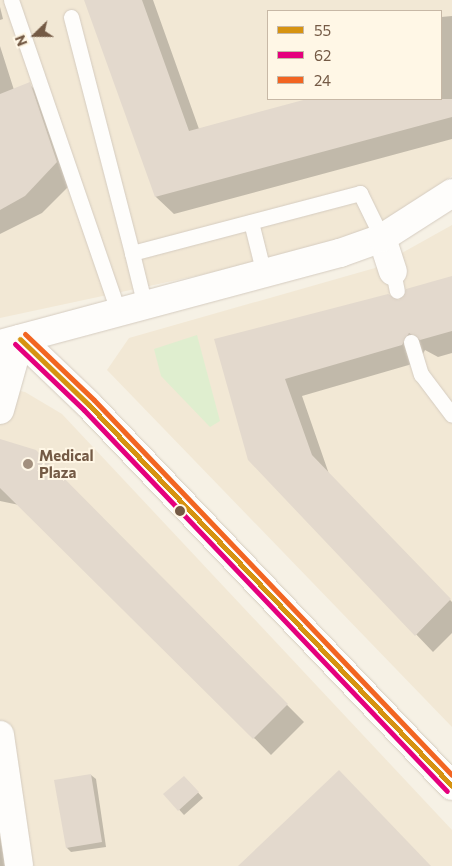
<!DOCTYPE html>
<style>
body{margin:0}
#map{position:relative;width:452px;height:866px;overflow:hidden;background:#f6f1e5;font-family:Commissioner,sans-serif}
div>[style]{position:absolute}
.residential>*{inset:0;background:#f2e8d5}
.green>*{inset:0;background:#dfeecf}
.shadow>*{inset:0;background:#0003}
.building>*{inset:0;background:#e3d9cd}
.roads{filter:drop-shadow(0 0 1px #d5ccc0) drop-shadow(0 0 1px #d5ccc0)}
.lane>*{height:15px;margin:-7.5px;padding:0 7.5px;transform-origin:7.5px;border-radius:7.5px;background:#fefdfb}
.street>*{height:28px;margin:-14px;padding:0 14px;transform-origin:14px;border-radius:14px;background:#fefdfb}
.secondary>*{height:28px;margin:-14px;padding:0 14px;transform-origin:14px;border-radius:14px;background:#fefdfb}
.bus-1>*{height:5px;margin:-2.5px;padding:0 2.5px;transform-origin:2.5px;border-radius:2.5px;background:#d69311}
.bus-2>*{height:5px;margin:-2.5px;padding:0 2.5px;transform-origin:2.5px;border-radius:2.5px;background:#e5007d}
.bus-3>*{height:5px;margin:-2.5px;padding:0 2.5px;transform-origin:2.5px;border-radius:2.5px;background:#f26522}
.dots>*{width:14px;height:14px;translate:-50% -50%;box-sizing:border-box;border:2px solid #fff7e6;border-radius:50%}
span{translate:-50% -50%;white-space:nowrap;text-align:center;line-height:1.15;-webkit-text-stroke:4px #fff7e6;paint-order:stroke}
.poi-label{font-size:15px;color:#745a45;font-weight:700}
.left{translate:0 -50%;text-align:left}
.legend{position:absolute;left:267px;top:10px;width:175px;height:90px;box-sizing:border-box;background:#fff7e6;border:1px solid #c7b8a6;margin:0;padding:6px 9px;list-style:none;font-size:15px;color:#745a45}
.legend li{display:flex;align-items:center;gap:10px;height:25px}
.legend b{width:25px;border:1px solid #c7b8a6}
.north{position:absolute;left:10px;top:10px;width:50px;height:50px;-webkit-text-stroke:4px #fff7e6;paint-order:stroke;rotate:248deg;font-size:14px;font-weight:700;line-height:20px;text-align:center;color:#745a45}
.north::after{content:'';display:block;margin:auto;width:18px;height:22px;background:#745a45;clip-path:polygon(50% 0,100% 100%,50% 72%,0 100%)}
</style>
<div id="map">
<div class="residential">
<i style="clip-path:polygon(evenodd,0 0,452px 0,452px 176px,369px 230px,247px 265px,0 318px,0 0,268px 11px,441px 11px,441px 99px,268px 99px,268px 11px)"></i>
<i style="clip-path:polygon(452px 225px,452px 727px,107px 370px,129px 338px,375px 268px)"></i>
<i style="clip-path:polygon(0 387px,25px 392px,62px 414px,452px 830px,452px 866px,0 866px)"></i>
</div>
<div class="green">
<i style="clip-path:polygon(197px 335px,220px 421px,210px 427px,161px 376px,154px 349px)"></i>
</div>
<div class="shadow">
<i style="clip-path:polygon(86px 0,153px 0,199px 129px,311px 99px,441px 99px,441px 17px,452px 16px,452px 139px,174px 214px,156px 197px)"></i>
<i style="clip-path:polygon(0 7px,3px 19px,0 20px)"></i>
<i style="clip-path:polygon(0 46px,14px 90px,29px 84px,47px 102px,74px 181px,42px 213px,0 234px)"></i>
<i style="clip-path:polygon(452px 277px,452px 353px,438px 357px,425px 350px,419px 362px,302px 396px,329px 474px,452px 602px,452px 633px,433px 652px,249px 459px,216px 340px,400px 302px)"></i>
<i style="clip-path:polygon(0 440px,35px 451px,304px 722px,271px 755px,24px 506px,0 501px)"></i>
<i style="clip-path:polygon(91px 775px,96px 779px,106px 847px,71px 852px,67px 848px)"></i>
<i style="clip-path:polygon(184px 777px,203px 798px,184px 815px,165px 794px)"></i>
<i style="clip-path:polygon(0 835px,5px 866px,0 866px)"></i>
</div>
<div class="building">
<i style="clip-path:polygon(84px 0,142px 0,189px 131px,307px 99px,452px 99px,452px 117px,155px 197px)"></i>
<i style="clip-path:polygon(30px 82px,57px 162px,25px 196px,0 210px,0 94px)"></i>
<i style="clip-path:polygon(452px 276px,452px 331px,420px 340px,409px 333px,402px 345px,285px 379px,312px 455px,451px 599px,415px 636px,248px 460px,214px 339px,388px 294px,399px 300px,406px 289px)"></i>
<i style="clip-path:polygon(0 439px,36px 450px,288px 704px,253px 739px,0 488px)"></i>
<i style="clip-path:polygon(339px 770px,431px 866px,238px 866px)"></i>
<i style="clip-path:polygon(91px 774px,102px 842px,66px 848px,54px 780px)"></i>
<i style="clip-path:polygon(184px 776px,199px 792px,178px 811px,163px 794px)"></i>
</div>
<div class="roads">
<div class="lane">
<i style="left:11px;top:0;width:331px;rotate:71deg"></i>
<i style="left:71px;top:17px;width:244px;rotate:75.5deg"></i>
<i style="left:251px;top:222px;width:54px;rotate:76deg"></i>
<i style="left:393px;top:271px;width:20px;rotate:79deg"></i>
<i style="left:145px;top:306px;width:55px;rotate:-103.8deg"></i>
<i style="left:132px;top:253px;width:236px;rotate:-14.7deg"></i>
<i style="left:360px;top:193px;width:50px;rotate:63.9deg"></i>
<i style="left:411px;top:342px;width:34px;rotate:73deg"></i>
<i style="left:421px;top:374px;width:51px;rotate:52.9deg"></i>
</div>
<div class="street">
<i style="left:382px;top:238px;width:35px;rotate:72deg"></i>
<i style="left:0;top:410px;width:74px;rotate:-74.3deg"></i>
<i style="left:0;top:735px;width:132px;rotate:81.7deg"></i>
</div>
<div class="secondary">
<i style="left:20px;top:339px;width:95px;rotate:43.7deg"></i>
<i style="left:89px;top:405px;width:526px;rotate:46.39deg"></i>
<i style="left:0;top:344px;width:352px;rotate:-15deg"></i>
<i style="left:340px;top:253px;width:45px;rotate:-19.7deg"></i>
<i style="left:382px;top:238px;width:83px;rotate:-32.7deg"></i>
</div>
</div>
<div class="bus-1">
<i style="left:20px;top:339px;width:95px;rotate:43.7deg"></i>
<i style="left:89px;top:405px;width:526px;rotate:46.39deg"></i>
</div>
<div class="bus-2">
<i style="left:15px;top:344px;width:95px;rotate:43.7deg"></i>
<i style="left:84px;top:410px;width:526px;rotate:46.39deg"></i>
</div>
<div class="bus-3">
<i style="left:25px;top:334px;width:95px;rotate:43.7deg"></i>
<i style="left:94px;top:400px;width:518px;rotate:46.33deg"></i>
</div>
<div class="dots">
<i style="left:28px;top:464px;background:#a28f7d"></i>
<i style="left:180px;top:511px;background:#745a45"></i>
</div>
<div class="poi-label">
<span class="left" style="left:39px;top:464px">Medical<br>Plaza</span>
</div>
<ul class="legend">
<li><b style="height:6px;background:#d69311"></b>55</li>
<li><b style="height:6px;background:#e5007d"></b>62</li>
<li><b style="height:6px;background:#f26522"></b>24</li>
</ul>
<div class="north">N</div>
</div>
